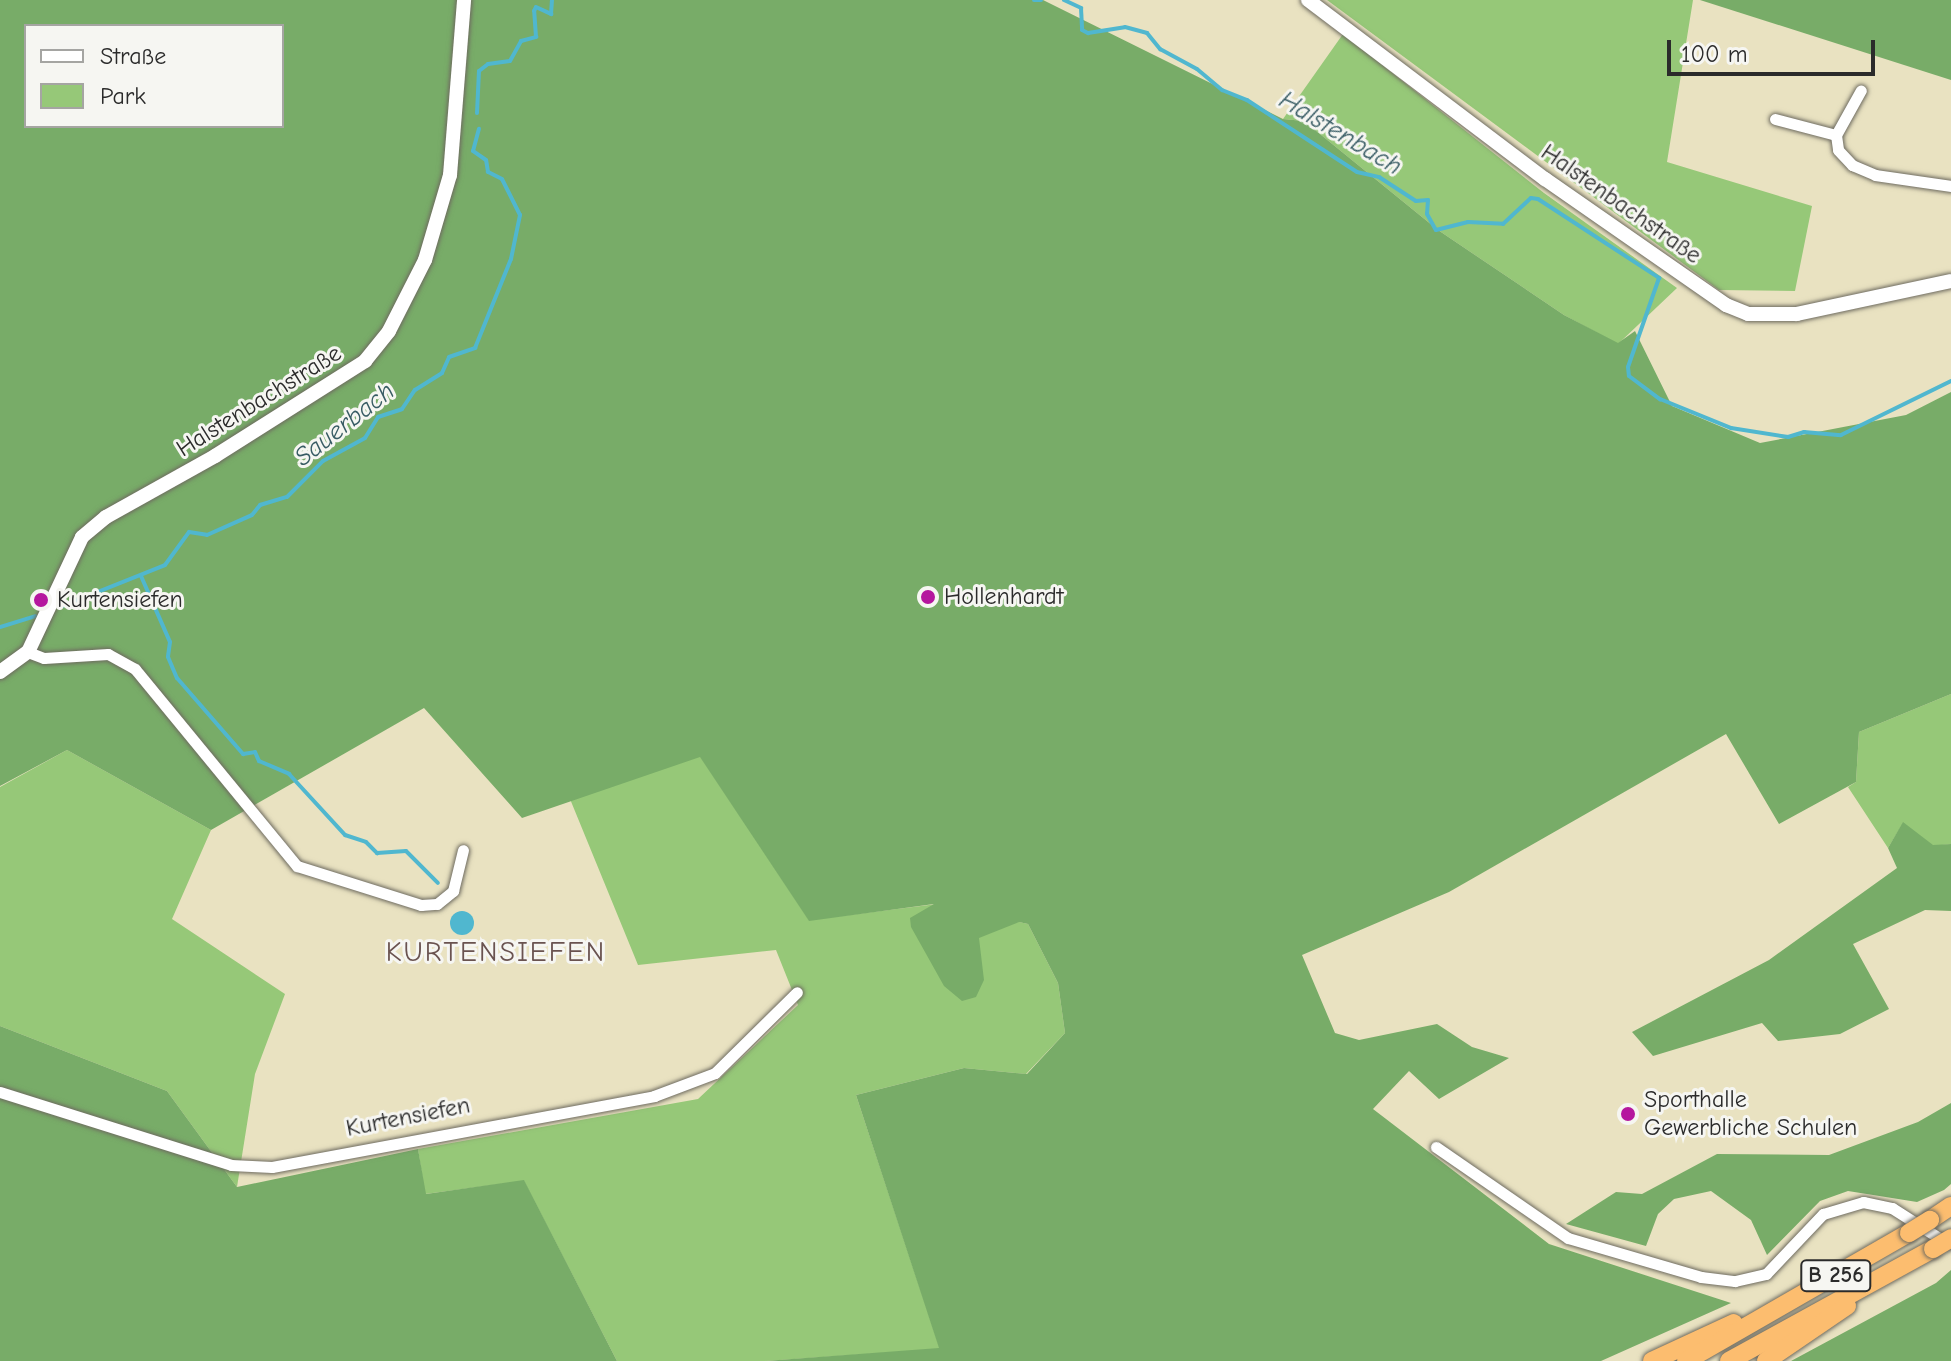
<!DOCTYPE html>
<meta charset="utf-8">
<style>
body{margin:0}
#map{position:relative;width:1951px;height:1361px;overflow:hidden;background:#e9e2c1;font-family:"Comic Neue",sans-serif}
div>[style]{position:absolute}
.green>*{inset:0;background:#96c878}
.forest>*{inset:0;background:#78ac68}
.water>*{inset:0;background:#50b7cf}
.round{border-radius:50%}
.stream>*{height:4px;margin:-2px;padding:0 2px;transform-origin:2px;border-radius:2px;background:#50b7cf}
.roads{filter:drop-shadow(0 0 2px #6e6b60) drop-shadow(0 0 2px #6e6b60)}
.minor>*{height:11px;margin:-5.5px;padding:0 5.5px;transform-origin:5.5px;border-radius:5.5px;background:#fff}
.tertiary>*{height:14px;margin:-7px;padding:0 7px;transform-origin:7px;border-radius:7px;background:#fff}
.trunk>*{height:18px;margin:-9px;padding:0 9px;transform-origin:9px;border-radius:9px;background:#fcbd6f}
.bridges{filter:drop-shadow(0 0 2px #6e6b60) drop-shadow(0 0 2px #6e6b60)}
.trunk-bridge>*{height:18px;margin:-9px;padding:0 9px;transform-origin:9px;border-radius:9px;background:#fcbd6f}
.dots>*{width:22px;height:22px;translate:-50% -50%;box-sizing:border-box;border:4px solid #f6f6f2;border-radius:50%}
span{translate:-50% -50%;white-space:nowrap;text-align:center;line-height:1.15;-webkit-text-stroke:6px #f6f6f2;paint-order:stroke}
.shield-label span{padding:2px 6px;background:#f6f6f2;border:2px solid;border-radius:6px;-webkit-text-stroke-width:0}
.shield-label{font-size:22px;color:#2b2b2b;font-weight:700}
.street-label{font-size:24px;color:#2b2b2b}
.poi-label{font-size:24px;color:#2b2b2b}
.left{translate:0 -50%;text-align:left}
.water-label{font-size:26px;color:#385c64;font-style:italic}
.quarter-label{font-size:28px;color:#6a5350;letter-spacing:2px}
.legend{position:absolute;left:24px;top:24px;width:260px;height:104px;box-sizing:border-box;background:#f6f6f2;border:2px solid #a5a5a2;margin:0;padding:10px 14px;list-style:none;font-size:24px;color:#2b2b2b}
.legend li{display:flex;align-items:center;gap:16px;height:40px}
.legend b{width:40px;border:2px solid #a5a5a2}
.scale{position:absolute;left:1667px;top:40px;width:208px;height:36px;box-sizing:border-box;border:4px solid #2b2b2b;border-top:0;padding-left:10px;font-size:24px;line-height:28px;white-space:nowrap;color:#2b2b2b;-webkit-text-stroke:6px #f6f6f2;paint-order:stroke}
</style>
<div id="map">
<div class="green">
<i style="clip-path:polygon(1327px 0,1693px 0,1667px 162px,1812px 206px,1795px 291px,1719px 290px)"></i>
<i style="clip-path:polygon(1343px 34px,1544px 193px,1677px 288px,1618px 344px,1564px 315px,1438px 230px,1304px 121px,1283px 119px)"></i>
<i style="clip-path:polygon(1951px 694px,1951px 844px,1933px 846px,1903px 823px,1888px 848px,1848px 787px,1856px 782px,1859px 732px)"></i>
<i style="clip-path:polygon(67px 750px,211px 830px,172px 919px,285px 994px,255px 1074px,237px 1187px,167px 1091px,0 1026px,0 787px)"></i>
<i style="clip-path:polygon(700px 756px,809px 920px,937px 904px,1028px 924px,1058px 983px,1065px 1033px,1026px 1074px,964px 1068px,856px 1095px,940px 1349px,765px 1361px,617px 1361px,524px 1181px,425px 1194px,418px 1149px,698px 1099px,798px 1005px,776px 950px,638px 965px,570px 799px)"></i>
</div>
<div class="forest">
<i style="clip-path:polygon(evenodd,0 0,1043px 0,1283px 119px,1304px 121px,1438px 230px,1564px 315px,1618px 343px,1635px 331px,1672px 406px,1760px 443px,1906px 415px,1951px 392px,1951px 694px,1859px 732px,1856px 782px,1779px 824px,1726px 734px,1449px 892px,1302px 955px,1335px 1033px,1359px 1040px,1437px 1024px,1472px 1047px,1509px 1058px,1439px 1099px,1409px 1071px,1373px 1109px,1549px 1244px,1731px 1303px,1601px 1361px,765px 1361px,939px 1348px,856px 1095px,964px 1068px,1027px 1074px,1065px 1033px,1058px 983px,1028px 924px,1019px 922px,979px 938px,984px 980px,976px 997px,962px 1001px,944px 986px,911px 927px,910px 918px,934px 904px,809px 921px,700px 757px,522px 818px,424px 708px,211px 830px,67px 750px,0 786px,0 0,26px 26px,282px 26px,282px 126px,26px 126px,26px 26px)"></i>
<i style="clip-path:polygon(1700px 0,1951px 0,1951px 80px)"></i>
<i style="clip-path:polygon(1903px 822px,1933px 845px,1951px 844px,1951px 911px,1925px 910px,1853px 944px,1889px 1009px,1840px 1034px,1778px 1041px,1762px 1023px,1653px 1056px,1632px 1032px,1769px 960px,1897px 868px,1888px 848px)"></i>
<i style="clip-path:polygon(0 1026px,167px 1091px,237px 1187px,418px 1149px,426px 1194px,524px 1180px,617px 1361px,0 1361px)"></i>
<i style="clip-path:polygon(1951px 1103px,1951px 1184px,1944px 1190px,1917px 1202px,1848px 1191px,1820px 1201px,1767px 1255px,1751px 1220px,1711px 1191px,1674px 1199px,1658px 1214px,1646px 1246px,1566px 1224px,1616px 1192px,1642px 1194px,1717px 1154px,1829px 1155px,1918px 1122px)"></i>
<i style="clip-path:polygon(1951px 1270px,1951px 1361px,1791px 1361px,1936px 1283px)"></i>
</div>
<div class="water">
<i class="round" style="left:450px;top:911px;width:24px;height:24px"></i>
</div>
<div class="stream">
<i style="left:1034px;top:0;width:7px"></i>
<i style="left:1064px;top:0;width:19px;rotate:25deg"></i>
<i style="left:1081px;top:8px;width:22px;rotate:87deg"></i>
<i style="left:1082px;top:30px;width:7px;rotate:27deg"></i>
<i style="left:1088px;top:33px;width:37px;rotate:-9deg"></i>
<i style="left:1125px;top:27px;width:23px;rotate:15deg"></i>
<i style="left:1147px;top:33px;width:21px;rotate:51deg"></i>
<i style="left:1160px;top:49px;width:42px;rotate:28.4deg"></i>
<i style="left:1197px;top:69px;width:33px;rotate:40deg"></i>
<i style="left:1222px;top:90px;width:27px;rotate:22deg"></i>
<i style="left:1247px;top:100px;width:131px;rotate:33.2deg"></i>
<i style="left:1357px;top:172px;width:23px;rotate:13deg"></i>
<i style="left:1379px;top:177px;width:44px;rotate:33deg"></i>
<i style="left:1416px;top:201px;width:12px;rotate:-5deg"></i>
<i style="left:1428px;top:200px;width:14px;rotate:94deg"></i>
<i style="left:1427px;top:214px;width:18px;rotate:61deg"></i>
<i style="left:1436px;top:230px;width:33px;rotate:-14deg"></i>
<i style="left:1468px;top:222px;width:35px;rotate:3deg"></i>
<i style="left:1503px;top:224px;width:38px;rotate:-43deg"></i>
<i style="left:1531px;top:198px;width:7px;rotate:8deg"></i>
<i style="left:1538px;top:199px;width:145px;rotate:33.1deg"></i>
<i style="left:1659px;top:278px;width:94px;rotate:109.2deg"></i>
<i style="left:1628px;top:367px;width:9px;rotate:84deg"></i>
<i style="left:1629px;top:376px;width:39px;rotate:37deg"></i>
<i style="left:1660px;top:399px;width:77px;rotate:22.2deg"></i>
<i style="left:1731px;top:428px;width:58px;rotate:9deg"></i>
<i style="left:1788px;top:437px;width:17px;rotate:-17deg"></i>
<i style="left:1804px;top:432px;width:37px;rotate:5deg"></i>
<i style="left:1841px;top:435px;width:123px;rotate:-26.1deg"></i>
<i style="left:477px;top:113px;width:42px;rotate:-87.3deg"></i>
<i style="left:479px;top:71px;width:11px;rotate:-38deg"></i>
<i style="left:488px;top:64px;width:22px;rotate:-8deg"></i>
<i style="left:510px;top:61px;width:23px;rotate:-61deg"></i>
<i style="left:521px;top:41px;width:16px;rotate:-15deg"></i>
<i style="left:536px;top:37px;width:26px;rotate:-94deg"></i>
<i style="left:534px;top:11px;width:4px;rotate:-63deg"></i>
<i style="left:536px;top:7px;width:17px;rotate:25deg"></i>
<i style="left:551px;top:14px;width:14px;rotate:-86deg"></i>
<i style="left:141px;top:576px;width:72px;rotate:66.3deg"></i>
<i style="left:170px;top:642px;width:15px;rotate:98deg"></i>
<i style="left:168px;top:657px;width:23px;rotate:67deg"></i>
<i style="left:177px;top:678px;width:101px;rotate:49deg"></i>
<i style="left:243px;top:754px;width:12px;rotate:-9deg"></i>
<i style="left:255px;top:752px;width:10px;rotate:66deg"></i>
<i style="left:259px;top:761px;width:33px;rotate:23deg"></i>
<i style="left:289px;top:774px;width:83px;rotate:47.4deg"></i>
<i style="left:345px;top:835px;width:22px;rotate:18deg"></i>
<i style="left:366px;top:842px;width:16px;rotate:45deg"></i>
<i style="left:377px;top:853px;width:29px;rotate:-4deg"></i>
<i style="left:406px;top:851px;width:45px;rotate:45deg"></i>
<i style="left:60px;top:607px;width:113px;rotate:-21.8deg"></i>
<i style="left:165px;top:565px;width:41px;rotate:-54deg"></i>
<i style="left:189px;top:532px;width:18px;rotate:9deg"></i>
<i style="left:207px;top:535px;width:49px;rotate:-24deg"></i>
<i style="left:252px;top:515px;width:13px;rotate:-51deg"></i>
<i style="left:260px;top:505px;width:28px;rotate:-17deg"></i>
<i style="left:287px;top:497px;width:51px;rotate:-45deg"></i>
<i style="left:323px;top:461px;width:48px;rotate:-28.7deg"></i>
<i style="left:365px;top:438px;width:25px;rotate:-58deg"></i>
<i style="left:378px;top:417px;width:25px;rotate:-18deg"></i>
<i style="left:402px;top:409px;width:23px;rotate:-56deg"></i>
<i style="left:415px;top:390px;width:32px;rotate:-32deg"></i>
<i style="left:442px;top:373px;width:17px;rotate:-66deg"></i>
<i style="left:449px;top:357px;width:28px;rotate:-19deg"></i>
<i style="left:475px;top:348px;width:96px;rotate:-68deg"></i>
<i style="left:511px;top:259px;width:45px;rotate:-78.4deg"></i>
<i style="left:520px;top:215px;width:40px;rotate:-116.6deg"></i>
<i style="left:502px;top:179px;width:16px;rotate:-153deg"></i>
<i style="left:488px;top:172px;width:12px;rotate:-99deg"></i>
<i style="left:486px;top:160px;width:16px;rotate:-145deg"></i>
<i style="left:473px;top:151px;width:23px;rotate:-75deg"></i>
<i style="left:0;top:627px;width:37px;rotate:-17deg"></i>
</div>
<div class="roads">
<div class="minor">
<i style="left:1775px;top:119px;width:63px;rotate:14.7deg"></i>
<i style="left:1836px;top:135px;width:15px;rotate:82deg"></i>
<i style="left:1838px;top:150px;width:21px;rotate:47deg"></i>
<i style="left:1852px;top:165px;width:25px;rotate:23deg"></i>
<i style="left:1875px;top:175px;width:77px;rotate:8.2deg"></i>
<i style="left:1836px;top:135px;width:51px;rotate:-60.9deg"></i>
<i style="left:28px;top:652px;width:17px;rotate:21deg"></i>
<i style="left:44px;top:658px;width:64px;rotate:-3.6deg"></i>
<i style="left:108px;top:654px;width:31px;rotate:29deg"></i>
<i style="left:135px;top:669px;width:255px;rotate:50.6deg"></i>
<i style="left:297px;top:866px;width:130px;rotate:17.5deg"></i>
<i style="left:421px;top:905px;width:16px;rotate:-4deg"></i>
<i style="left:437px;top:904px;width:21px;rotate:-39deg"></i>
<i style="left:453px;top:891px;width:42px;rotate:-76.3deg"></i>
<i style="left:0;top:1092px;width:242px;rotate:17.5deg"></i>
<i style="left:231px;top:1165px;width:41px;rotate:2.8deg"></i>
<i style="left:272px;top:1167px;width:389px;rotate:-10.5deg"></i>
<i style="left:654px;top:1096px;width:65px;rotate:-20.7deg"></i>
<i style="left:715px;top:1073px;width:115px;rotate:-44.6deg"></i>
<i style="left:1436px;top:1147px;width:160px;rotate:34.6deg"></i>
<i style="left:1568px;top:1238px;width:139px;rotate:16.3deg"></i>
<i style="left:1701px;top:1277px;width:34px;rotate:7deg"></i>
<i style="left:1735px;top:1281px;width:32px;rotate:-13deg"></i>
<i style="left:1766px;top:1274px;width:83px;rotate:-46.5deg"></i>
<i style="left:1823px;top:1214px;width:42px;rotate:-16.7deg"></i>
<i style="left:1863px;top:1202px;width:30px;rotate:12deg"></i>
<i style="left:1892px;top:1208px;width:65px;rotate:32.5deg"></i>
</div>
<div class="tertiary">
<i style="left:1308px;top:0;width:297px;rotate:37.1deg"></i>
<i style="left:1545px;top:179px;width:221px;rotate:34.8deg"></i>
<i style="left:1726px;top:305px;width:24px;rotate:22deg"></i>
<i style="left:1748px;top:314px;width:49px"></i>
<i style="left:1797px;top:314px;width:157px;rotate:-12.1deg"></i>
<i style="left:0;top:672px;width:34px;rotate:-36deg"></i>
<i style="left:28px;top:652px;width:127px;rotate:-64.8deg"></i>
<i style="left:82px;top:537px;width:31px;rotate:-40deg"></i>
<i style="left:106px;top:517px;width:125px;rotate:-29.2deg"></i>
<i style="left:215px;top:456px;width:178px;rotate:-32.3deg"></i>
<i style="left:365px;top:361px;width:38px;rotate:-51deg"></i>
<i style="left:389px;top:331px;width:80px;rotate:-63.1deg"></i>
<i style="left:425px;top:260px;width:89px;rotate:-73.6deg"></i>
<i style="left:450px;top:175px;width:176px;rotate:-85.4deg"></i>
</div>
<div class="trunk">
<i style="left:1930px;top:1220px;width:25px;rotate:-34deg"></i>
<i style="left:1652px;top:1361px;width:90px;rotate:-24.9deg"></i>
<i style="left:1686px;top:1361px;width:257px;rotate:-29.9deg"></i>
<i style="left:1729px;top:1361px;width:233px;rotate:-28.8deg"></i>
<i style="left:1766px;top:1361px;width:98px;rotate:-34.2deg"></i>
</div>
</div>
<div class="bridges">
<div class="trunk-bridge">
<i style="left:1909px;top:1233px;width:25px;rotate:-32deg"></i>
<i style="left:1933px;top:1249px;width:21px;rotate:-31deg"></i>
</div>
</div>
<div class="dots">
<i style="left:928px;top:597px;background:#b5179e"></i>
<i style="left:41px;top:600px;background:#b5179e"></i>
<i style="left:1628px;top:1114px;background:#b5179e"></i>
</div>
<div class="shield-label">
<span style="left:1836px;top:1276px">B 256</span>
</div>
<div class="street-label">
<span style="left:1621px;top:204px;rotate:35deg">Halstenbachstraße</span>
<span style="left:259px;top:401px;rotate:-32deg">Halstenbachstraße</span>
<span style="left:408px;top:1117px;rotate:-11deg">Kurtensiefen</span>
</div>
<div class="poi-label">
<span class="left" style="left:944px;top:597px">Hollenhardt</span>
<span class="left" style="left:57px;top:600px">Kurtensiefen</span>
<span class="left" style="left:1644px;top:1114px">Sporthalle<br>Gewerbliche Schulen</span>
</div>
<div class="water-label">
<span style="left:1340px;top:134px;rotate:31deg">Halstenbach</span>
<span style="left:345px;top:425px;rotate:-38deg">Sauerbach</span>
</div>
<div class="quarter-label">
<span style="left:496px;top:952px">KURTENSIEFEN</span>
</div>
<ul class="legend">
<li><b style="height:10px;background:#fff"></b>Straße</li>
<li><b style="height:22px;background:#96c878"></b>Park</li>
</ul>
<div class="scale">100 m</div>
</div>
